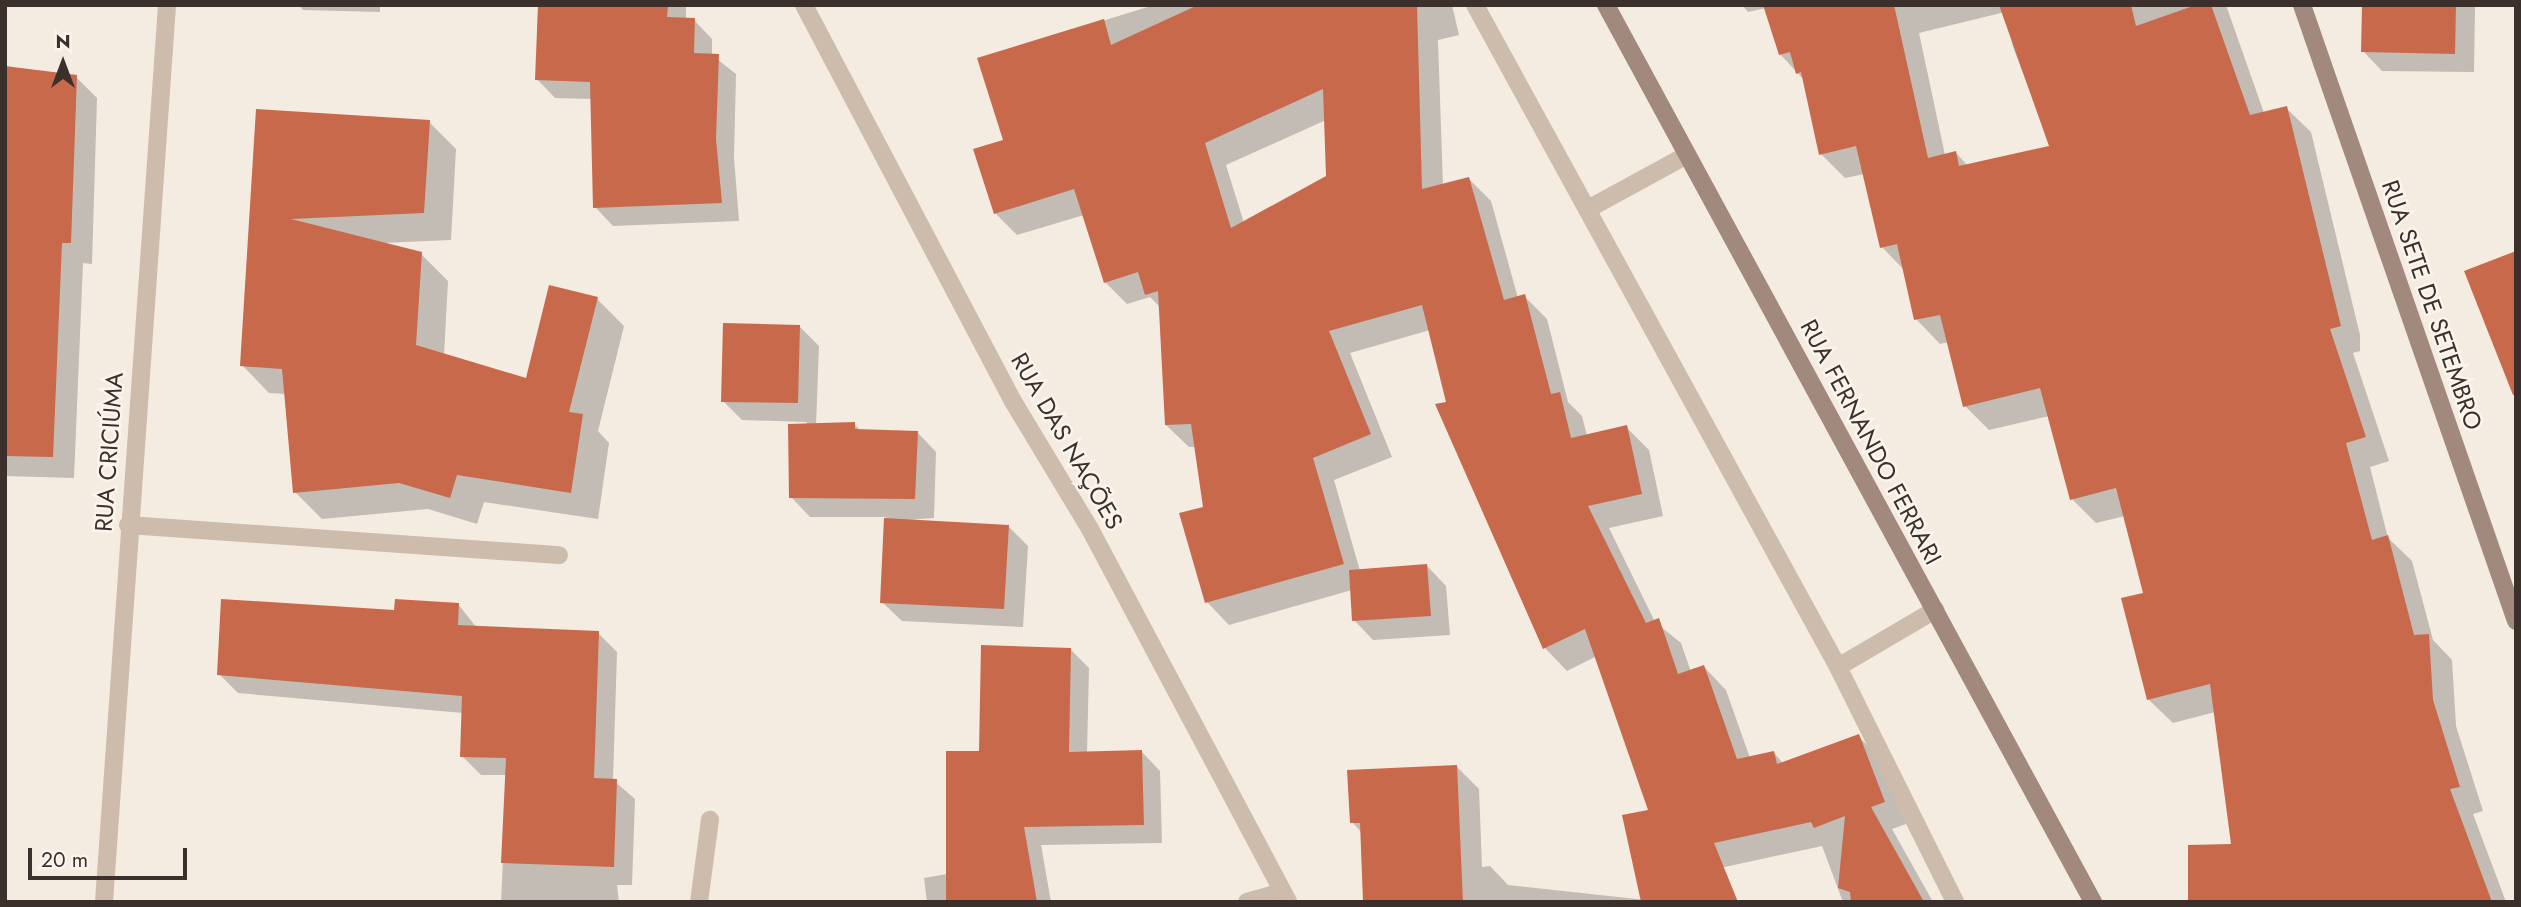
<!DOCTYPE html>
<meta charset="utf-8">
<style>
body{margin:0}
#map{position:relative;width:2521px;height:907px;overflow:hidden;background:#f4ebe1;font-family:Jost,sans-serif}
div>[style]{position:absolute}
.shadow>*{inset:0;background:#0003}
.building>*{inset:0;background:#c8694b}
.service>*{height:18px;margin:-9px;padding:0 9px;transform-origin:9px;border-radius:9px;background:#cdbbac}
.minor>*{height:18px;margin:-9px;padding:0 9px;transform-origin:9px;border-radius:9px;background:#cdbbac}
.secondary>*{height:18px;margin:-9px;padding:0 9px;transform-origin:9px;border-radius:9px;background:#a18a7d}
span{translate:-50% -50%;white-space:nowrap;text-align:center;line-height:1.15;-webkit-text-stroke:5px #fbf5ee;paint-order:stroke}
.street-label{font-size:24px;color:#3b302b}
.frame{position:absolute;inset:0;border:7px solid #3b302b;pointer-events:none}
.north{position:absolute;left:28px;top:28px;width:70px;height:70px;-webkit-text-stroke:5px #fbf5ee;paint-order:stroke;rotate:0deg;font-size:19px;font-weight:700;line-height:28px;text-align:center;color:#3b302b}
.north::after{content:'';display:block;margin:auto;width:24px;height:32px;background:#3b302b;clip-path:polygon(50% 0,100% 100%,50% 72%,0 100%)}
.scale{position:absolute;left:28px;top:848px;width:159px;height:32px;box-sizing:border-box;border:4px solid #3b302b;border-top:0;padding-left:9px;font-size:21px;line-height:24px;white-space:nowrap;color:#3b302b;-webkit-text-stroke:5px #fbf5ee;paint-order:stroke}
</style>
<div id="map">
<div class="shadow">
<i style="clip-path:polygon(299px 5px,380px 5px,380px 12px,303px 10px)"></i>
<i style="clip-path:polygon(538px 5px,686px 5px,686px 19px,694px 20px,712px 39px,712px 55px,736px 74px,734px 158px,739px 221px,613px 226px,595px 207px,592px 99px,555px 98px,537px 79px)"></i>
<i style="clip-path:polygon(evenodd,1154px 5px,1452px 5px,1459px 35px,1438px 40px,1443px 186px,1469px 179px,1491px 201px,1518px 298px,1524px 296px,1547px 319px,1568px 402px,1582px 416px,1587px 436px,1626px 427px,1649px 450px,1663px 516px,1609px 528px,1655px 622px,1681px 643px,1691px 672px,1704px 667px,1726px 690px,1750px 758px,1774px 753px,1784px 764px,1858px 736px,1880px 758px,1906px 824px,1892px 829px,1933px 902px,1843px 902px,1822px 846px,1656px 882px,1650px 811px,1597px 656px,1567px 671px,1545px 648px,1437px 406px,1448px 403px,1430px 330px,1350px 353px,1392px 457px,1334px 480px,1360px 571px,1427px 566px,1446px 586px,1450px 635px,1373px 640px,1354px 620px,1352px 590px,1229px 625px,1207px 602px,1205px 508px,1196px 447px,1189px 447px,1166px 425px,1161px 308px,1150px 297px,1127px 304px,1105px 282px,1084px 215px,1017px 235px,995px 213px,1005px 142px,1083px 27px,1154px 5px,1326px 120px,1328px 177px,1244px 223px,1226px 165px,1326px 120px)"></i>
<i style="clip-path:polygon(evenodd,1742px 5px,2226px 5px,2264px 113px,2286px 108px,2311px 132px,2360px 335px,2360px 351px,2353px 353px,2389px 461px,2370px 467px,2388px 538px,2412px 561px,2433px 640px,2452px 660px,2456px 726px,2483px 811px,2473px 814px,2506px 902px,2190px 902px,2233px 846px,2215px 712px,2173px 723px,2148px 699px,2145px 594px,2125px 516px,2096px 523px,2072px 499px,2049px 416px,1989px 430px,1965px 406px,1949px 342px,1940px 344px,1916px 319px,1905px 271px,1882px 247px,1864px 174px,1845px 178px,1821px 154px,1804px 80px,1780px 54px,1766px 8px,1748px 12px,1742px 5px,2005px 12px,2013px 47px,2051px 147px,1968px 166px,1956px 153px,1945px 155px,1919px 33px,2005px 12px)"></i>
<i style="clip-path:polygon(2364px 5px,2475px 5px,2474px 72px,2382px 71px,2363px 51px)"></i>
<i style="clip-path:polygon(5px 69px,76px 77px,97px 98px,92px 264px,83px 263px,74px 478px,5px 476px)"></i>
<i style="clip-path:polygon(257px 111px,429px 122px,456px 149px,451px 240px,382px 243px,421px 254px,448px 281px,444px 355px,527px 380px,597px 299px,624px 326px,598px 431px,609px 443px,598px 519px,484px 502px,477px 524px,428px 509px,322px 519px,295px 492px,286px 394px,269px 393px,242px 365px)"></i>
<i style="clip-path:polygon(799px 326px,819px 346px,816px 425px,854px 424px,861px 431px,917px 432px,936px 452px,934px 518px,892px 521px,1008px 526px,1028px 546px,1023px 627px,902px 621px,882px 602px,886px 517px,810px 517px,791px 497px,807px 422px,742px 420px,723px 401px)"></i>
<i style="clip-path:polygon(458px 604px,477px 628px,598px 633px,617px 652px,613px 780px,635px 799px,632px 885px,617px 885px,619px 902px,501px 902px,507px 775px,481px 775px,462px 756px,463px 713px,238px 693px,219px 674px,396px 612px)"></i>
<i style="clip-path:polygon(1070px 649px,1089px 668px,1087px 753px,1142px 752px,1160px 771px,1162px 843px,1041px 845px,1051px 902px,927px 902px,924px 878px,947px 874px,981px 752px)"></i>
<i style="clip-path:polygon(1457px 767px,1479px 789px,1482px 867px,1490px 866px,1508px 885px,1664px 902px,1365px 902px,1362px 833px,1352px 822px)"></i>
</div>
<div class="building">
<i style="clip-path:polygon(538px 5px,668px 5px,667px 17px,695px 18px,694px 53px,719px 54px,716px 139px,722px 203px,593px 208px,590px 82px,535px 80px)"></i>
<i style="clip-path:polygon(evenodd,1198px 5px,1417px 5px,1422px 189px,1469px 177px,1504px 300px,1525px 294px,1551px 394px,1560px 392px,1571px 438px,1627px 425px,1642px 494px,1588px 506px,1646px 623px,1659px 618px,1678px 674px,1704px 665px,1737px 759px,1774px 751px,1777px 764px,1859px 734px,1885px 802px,1871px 807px,1924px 902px,1851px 902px,1850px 892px,1838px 888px,1845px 816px,1814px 828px,1811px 822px,1714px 843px,1738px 902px,1641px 902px,1622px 815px,1648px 810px,1585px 629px,1543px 649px,1435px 404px,1446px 402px,1422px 305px,1329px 331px,1371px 434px,1313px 458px,1344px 564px,1205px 603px,1179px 513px,1203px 507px,1191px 424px,1165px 425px,1158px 291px,1145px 295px,1138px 272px,1104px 283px,1074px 189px,994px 214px,973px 149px,1003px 140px,977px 58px,1104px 19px,1111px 45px,1198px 5px,1323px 89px,1326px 176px,1231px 228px,1205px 143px,1323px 89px)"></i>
<i style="clip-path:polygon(1763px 5px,1894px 5px,1928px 158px,1956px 151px,1959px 166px,2049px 146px,1999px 5px,2131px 5px,2136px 26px,2196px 5px,2211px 5px,2250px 115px,2287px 106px,2341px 326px,2330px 329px,2366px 437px,2346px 443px,2372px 540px,2388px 535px,2414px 635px,2429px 634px,2433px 700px,2460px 787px,2450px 789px,2492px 902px,2188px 902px,2188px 845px,2231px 844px,2210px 684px,2147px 700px,2121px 598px,2143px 593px,2116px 488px,2070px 500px,2040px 388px,1963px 407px,1940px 315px,1914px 320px,1897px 244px,1880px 248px,1856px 146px,1819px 155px,1801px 72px,1796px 74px,1790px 52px,1779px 55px)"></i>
<i style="clip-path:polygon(2362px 5px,2456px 5px,2455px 54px,2361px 52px)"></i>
<i style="clip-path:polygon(5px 66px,77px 75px,71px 243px,62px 243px,53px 457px,5px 456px)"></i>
<i style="clip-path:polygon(256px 109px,430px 120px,424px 213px,291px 219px,422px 252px,416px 345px,526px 378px,549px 285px,598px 297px,569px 412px,583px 414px,571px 493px,457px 475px,450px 498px,399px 483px,293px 493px,282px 369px,240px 366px)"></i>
<i style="clip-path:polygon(2516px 251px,2516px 395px,2513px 395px,2464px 271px)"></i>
<i style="clip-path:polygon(723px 323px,800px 325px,798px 403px,721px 402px)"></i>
<i style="clip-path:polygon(855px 422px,855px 429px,918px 431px,915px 499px,789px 498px,788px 424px)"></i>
<i style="clip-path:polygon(884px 518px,1009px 525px,1004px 609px,880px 603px)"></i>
<i style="clip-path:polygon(1427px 564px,1431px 616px,1352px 621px,1349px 570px)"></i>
<i style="clip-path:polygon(221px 599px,394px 610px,395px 599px,459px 603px,458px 625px,599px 631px,594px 778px,617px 779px,614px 867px,501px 863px,506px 758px,460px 757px,462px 696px,217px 675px)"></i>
<i style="clip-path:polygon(981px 645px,1071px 648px,1069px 752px,1142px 750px,1144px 825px,1024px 827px,1037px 902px,946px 902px,946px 751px,979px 751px)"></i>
<i style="clip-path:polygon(1457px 765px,1463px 902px,1363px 902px,1360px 823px,1350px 823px,1347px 770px)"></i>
</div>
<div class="service">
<i style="left:1475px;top:5px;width:755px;rotate:61.26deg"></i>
<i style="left:1838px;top:667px;width:263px;rotate:63.5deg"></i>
<i style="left:1588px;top:209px;width:113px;rotate:-28.6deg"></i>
<i style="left:1838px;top:667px;width:113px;rotate:-30.4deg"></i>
<i style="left:1247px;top:902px;width:36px;rotate:-16deg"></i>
</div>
<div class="minor">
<i style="left:804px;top:5px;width:450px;rotate:62.2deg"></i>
<i style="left:1014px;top:403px;width:147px;rotate:58.9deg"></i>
<i style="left:1090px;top:529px;width:422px;rotate:62deg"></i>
<i style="left:128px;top:525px;width:432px;rotate:4deg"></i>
<i style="left:104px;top:902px;width:899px;rotate:-85.98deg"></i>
<i style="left:699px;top:902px;width:83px;rotate:-82.4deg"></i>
</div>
<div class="secondary">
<i style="left:1606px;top:5px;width:1021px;rotate:61.5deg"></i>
<i style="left:2302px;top:5px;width:652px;rotate:70.84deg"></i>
</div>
<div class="street-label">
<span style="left:2432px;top:305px;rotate:71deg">RUA SETE DE SETEMBRO</span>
<span style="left:1067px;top:441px;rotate:60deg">RUA DAS NAÇÕES</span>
<span style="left:1871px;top:442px;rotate:62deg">RUA FERNANDO FERRARI</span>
<span style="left:109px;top:452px;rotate:-86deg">RUA CRICIÚMA</span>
</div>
<div class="frame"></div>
<div class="north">N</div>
<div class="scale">20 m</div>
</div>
